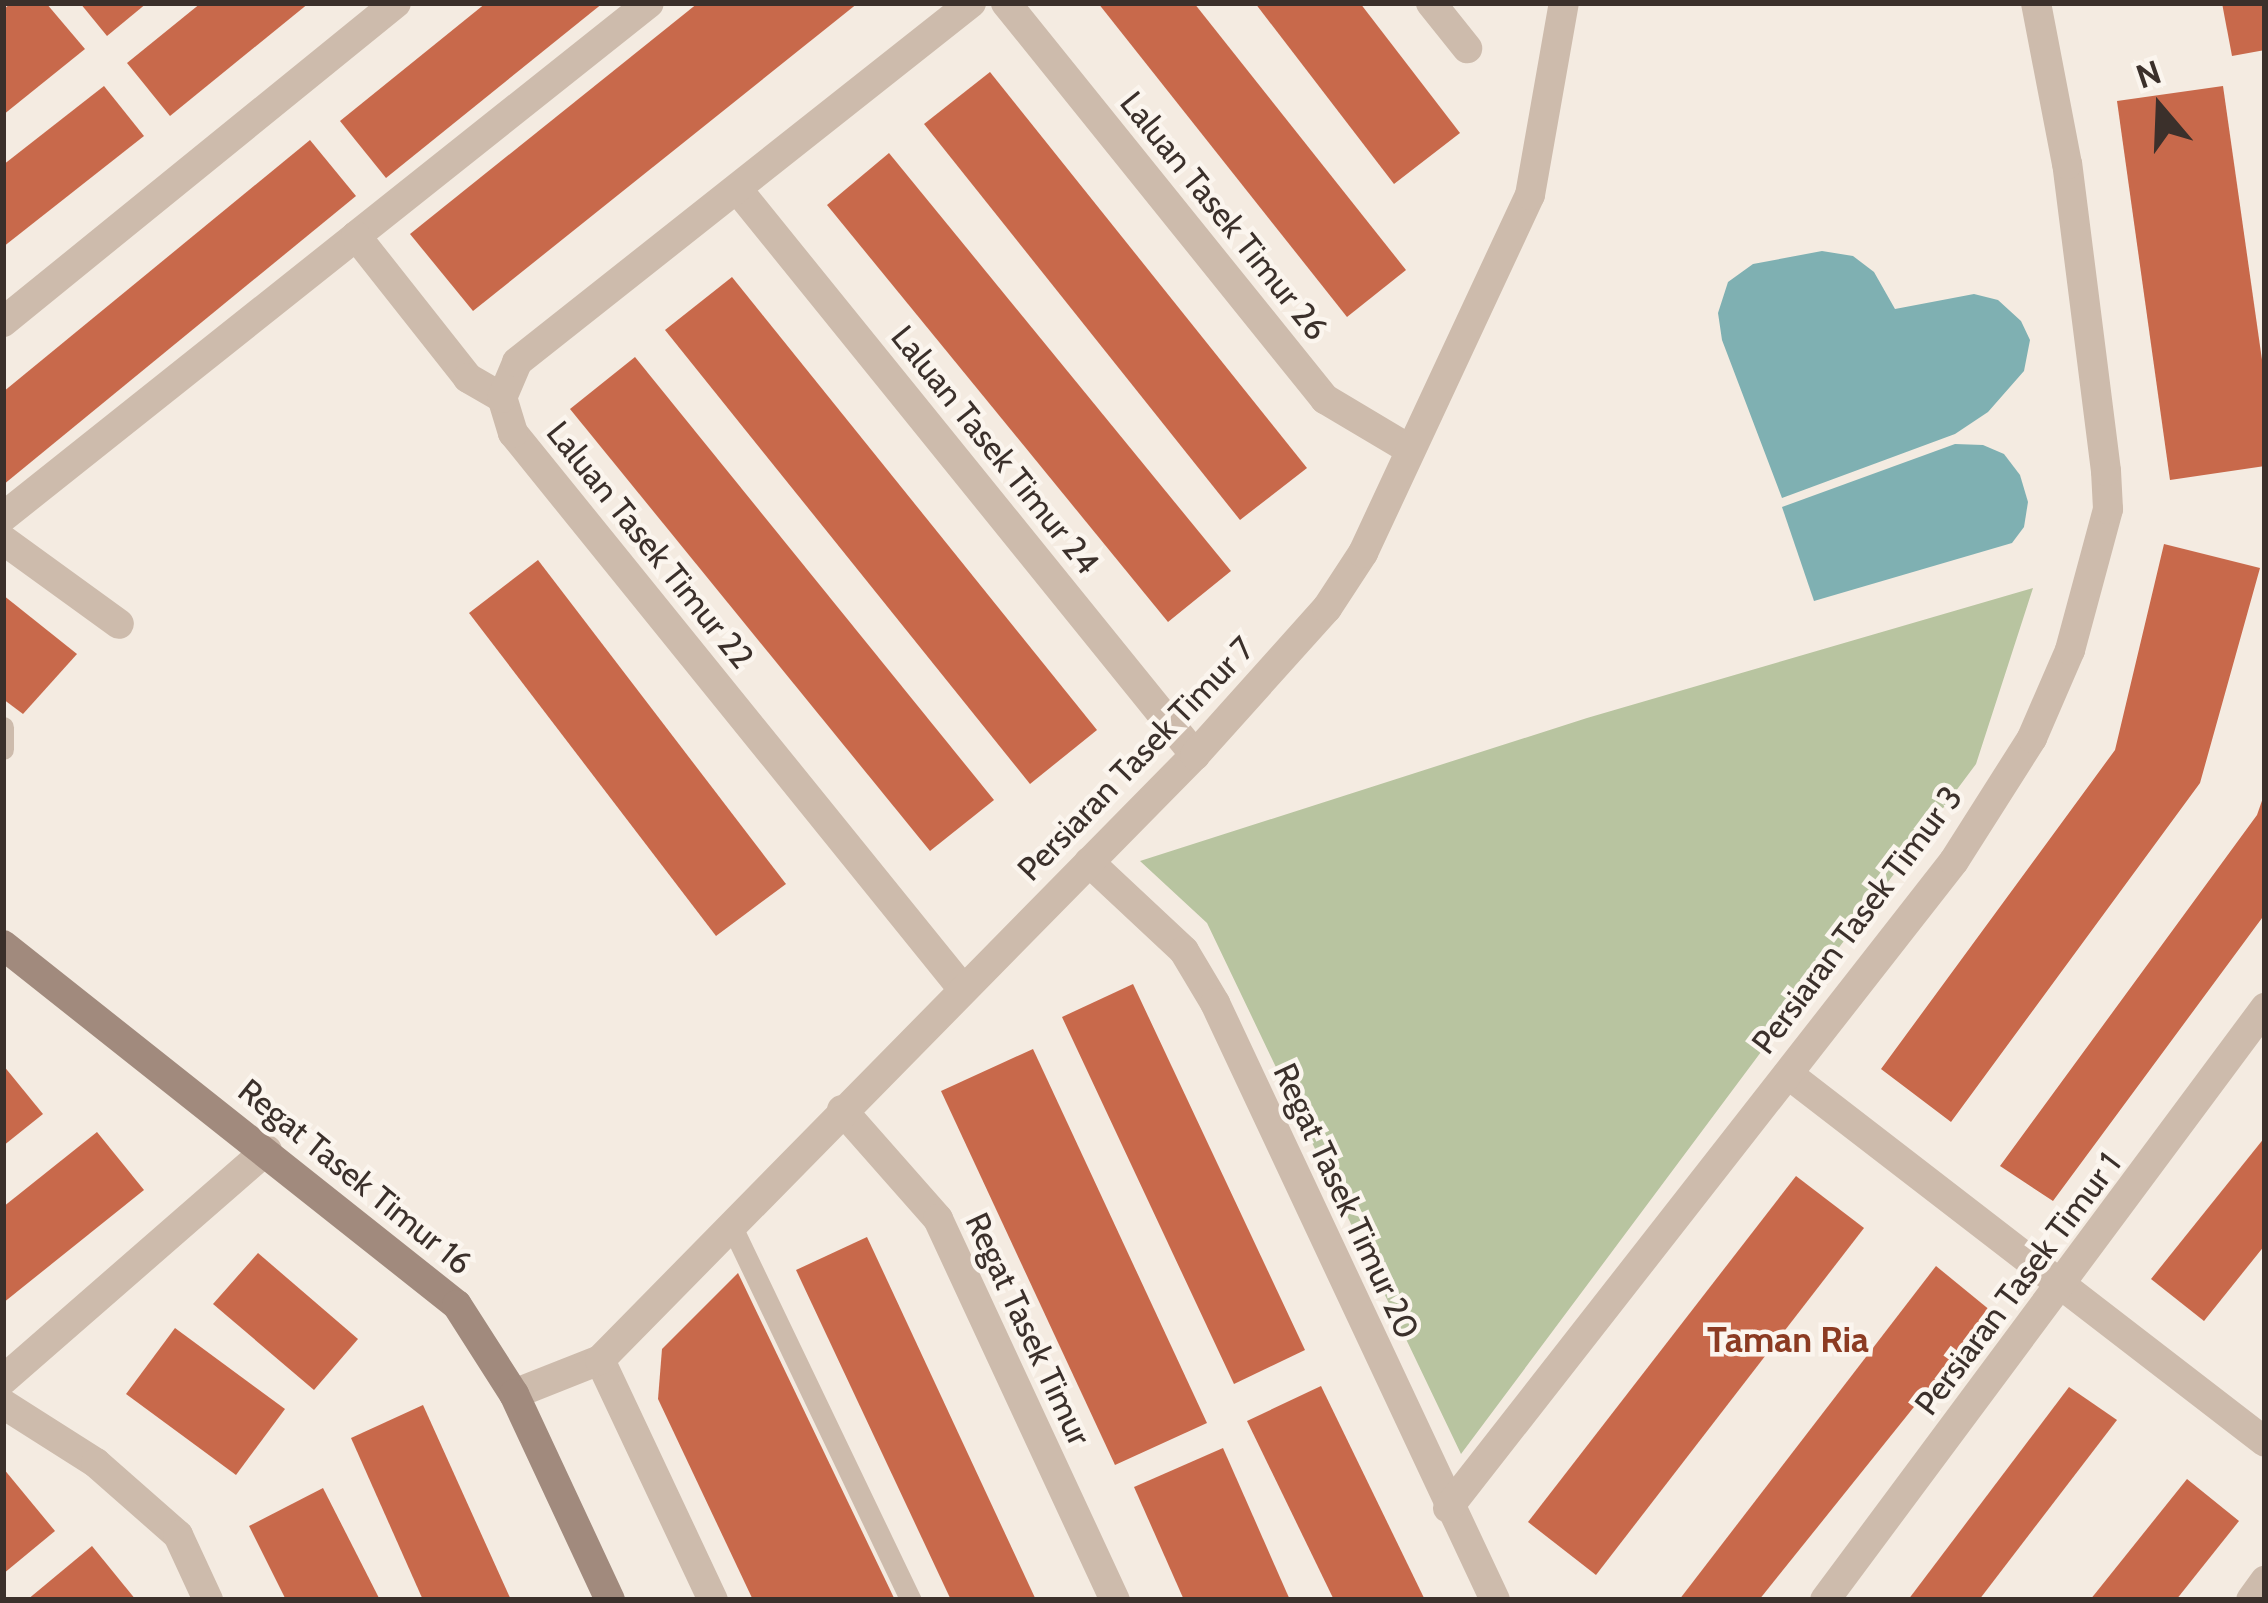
<!DOCTYPE html>
<style>
body{margin:0}
#map{position:relative;width:2268px;height:1603px;overflow:hidden;background:#f4ebe1;font-family:Cabin,sans-serif}
div>[style]{position:absolute}
.green>*{inset:0;background:#b8c4a0}
.water>*{inset:0;background:#7fb0b2}
.building>*{inset:0;background:#c8694b}
.lane>*{height:21px;margin:-10.5px;padding:0 10.5px;transform-origin:10.5px;border-radius:10.5px;background:#cdbbac}
.street>*{height:30px;margin:-15px;padding:0 15px;transform-origin:15px;border-radius:15px;background:#cdbbac}
.secondary>*{height:30px;margin:-15px;padding:0 15px;transform-origin:15px;border-radius:15px;background:#a18a7d}
span{translate:-50% -50%;white-space:nowrap;text-align:center;line-height:1.15;-webkit-text-stroke:9px #fbf5ee;paint-order:stroke}
.street-label{font-size:33px;color:#3b302b}
.neighbourhood-label{font-size:36px;color:#8c3b22;font-weight:700}
.frame{position:absolute;inset:0;border:6px solid #3b302b;pointer-events:none}
.north{position:absolute;left:2100px;top:48px;width:120px;height:120px;-webkit-text-stroke:9px #fbf5ee;paint-order:stroke;rotate:341deg;font-size:33px;font-weight:700;line-height:48px;text-align:center;color:#3b302b}
.north::after{content:'';display:block;margin:auto;width:42px;height:54px;background:#3b302b;clip-path:polygon(50% 0,100% 100%,50% 72%,0 100%)}
</style>
<div id="map">
<div class="green">
<i style="clip-path:polygon(2033px 588px,1976px 764px,1461px 1454px,1207px 923px,1140px 861px,1587px 718px)"></i>
</div>
<div class="water">
<i style="clip-path:polygon(1822px 251px,1853px 256px,1874px 272px,1895px 309px,1974px 294px,1998px 300px,2021px 321px,2030px 340px,2024px 371px,1988px 412px,1955px 434px,1782px 498px,1722px 340px,1718px 313px,1728px 282px,1753px 264px)"></i>
<i style="clip-path:polygon(1955px 444px,1983px 445px,2004px 454px,2020px 475px,2028px 502px,2024px 527px,2012px 543px,1814px 601px,1782px 507px)"></i>
</div>
<div class="building">
<i style="clip-path:polygon(11px 3px,46px 3px,85px 49px,3px 115px,3px 10px)"></i>
<i style="clip-path:polygon(80px 3px,147px 3px,107px 36px)"></i>
<i style="clip-path:polygon(201px 3px,309px 3px,170px 116px,127px 63px)"></i>
<i style="clip-path:polygon(486px 3px,603px 3px,386px 178px,340px 121px)"></i>
<i style="clip-path:polygon(698px 3px,858px 3px,473px 311px,410px 234px)"></i>
<i style="clip-path:polygon(1098px 3px,1194px 3px,1406px 270px,1347px 317px)"></i>
<i style="clip-path:polygon(1255px 3px,1360px 3px,1460px 133px,1394px 184px)"></i>
<i style="clip-path:polygon(2222px 3px,2265px 3px,2265px 50px,2232px 56px)"></i>
<i style="clip-path:polygon(990px 72px,1307px 468px,1240px 520px,924px 124px)"></i>
<i style="clip-path:polygon(104px 86px,144px 136px,3px 247px,3px 165px)"></i>
<i style="clip-path:polygon(2223px 86px,2265px 381px,2265px 466px,2170px 480px,2117px 101px)"></i>
<i style="clip-path:polygon(310px 140px,356px 196px,3px 485px,3px 392px)"></i>
<i style="clip-path:polygon(889px 153px,1231px 571px,1168px 622px,827px 205px)"></i>
<i style="clip-path:polygon(732px 277px,1097px 730px,1030px 784px,665px 330px)"></i>
<i style="clip-path:polygon(635px 357px,994px 800px,930px 851px,570px 409px)"></i>
<i style="clip-path:polygon(2164px 544px,2260px 568px,2200px 783px,1951px 1122px,1881px 1069px,2115px 750px)"></i>
<i style="clip-path:polygon(538px 560px,786px 884px,716px 936px,469px 613px)"></i>
<i style="clip-path:polygon(3px 595px,77px 654px,23px 714px,3px 699px)"></i>
<i style="clip-path:polygon(2265px 792px,2265px 914px,2053px 1201px,2000px 1166px,2257px 815px)"></i>
<i style="clip-path:polygon(1133px 984px,1305px 1350px,1234px 1384px,1062px 1017px)"></i>
<i style="clip-path:polygon(1033px 1049px,1207px 1423px,1115px 1465px,941px 1091px)"></i>
<i style="clip-path:polygon(3px 1065px,43px 1114px,3px 1146px)"></i>
<i style="clip-path:polygon(97px 1132px,144px 1190px,3px 1303px,3px 1207px)"></i>
<i style="clip-path:polygon(2265px 1137px,2265px 1245px,2204px 1321px,2151px 1279px)"></i>
<i style="clip-path:polygon(1796px 1176px,1864px 1228px,1596px 1575px,1528px 1522px)"></i>
<i style="clip-path:polygon(867px 1237px,1036px 1600px,951px 1600px,796px 1270px)"></i>
<i style="clip-path:polygon(258px 1253px,358px 1339px,314px 1390px,213px 1304px)"></i>
<i style="clip-path:polygon(1936px 1266px,1991px 1311px,1759px 1600px,1679px 1600px)"></i>
<i style="clip-path:polygon(738px 1273px,895px 1600px,753px 1600px,658px 1399px,662px 1349px)"></i>
<i style="clip-path:polygon(175px 1328px,285px 1409px,236px 1475px,126px 1394px)"></i>
<i style="clip-path:polygon(1321px 1386px,1425px 1600px,1334px 1600px,1247px 1421px)"></i>
<i style="clip-path:polygon(2069px 1387px,2117px 1420px,1979px 1600px,1908px 1600px)"></i>
<i style="clip-path:polygon(423px 1405px,511px 1600px,423px 1600px,351px 1438px)"></i>
<i style="clip-path:polygon(1223px 1448px,1290px 1600px,1184px 1600px,1134px 1487px)"></i>
<i style="clip-path:polygon(3px 1468px,55px 1531px,3px 1574px)"></i>
<i style="clip-path:polygon(2187px 1479px,2239px 1521px,2176px 1600px,2090px 1600px)"></i>
<i style="clip-path:polygon(323px 1488px,380px 1600px,286px 1600px,249px 1526px)"></i>
<i style="clip-path:polygon(92px 1546px,136px 1600px,27px 1600px)"></i>
</div>
<div class="lane">
<i style="left:3px;top:727px;width:22px;rotate:90deg"></i>
<i style="left:732px;top:1227px;width:414px;rotate:64.4deg"></i>
</div>
<div class="street">
<i style="left:1006px;top:3px;width:509px;rotate:51.15deg"></i>
<i style="left:1325px;top:399px;width:98px;rotate:30.8deg"></i>
<i style="left:1431px;top:3px;width:58px;rotate:51.3deg"></i>
<i style="left:738px;top:190px;width:727px;rotate:51.03deg"></i>
<i style="left:356px;top:236px;width:374px;rotate:-38.5deg"></i>
<i style="left:3px;top:322px;width:506px;rotate:-39.07deg"></i>
<i style="left:3px;top:517px;width:451px;rotate:-38.5deg"></i>
<i style="left:356px;top:236px;width:181px;rotate:51.7deg"></i>
<i style="left:468px;top:378px;width:39px;rotate:30deg"></i>
<i style="left:3px;top:540px;width:143px;rotate:35.9deg"></i>
<i style="left:1089px;top:862px;width:130px;rotate:43.1deg"></i>
<i style="left:1184px;top:951px;width:61px;rotate:59.2deg"></i>
<i style="left:1215px;top:1003px;width:659px;rotate:64.87deg"></i>
<i style="left:962px;top:988px;width:714px;rotate:-128.97deg"></i>
<i style="left:513px;top:433px;width:37px;rotate:-107deg"></i>
<i style="left:502px;top:398px;width:39px;rotate:-67deg"></i>
<i style="left:517px;top:362px;width:579px;rotate:-38.34deg"></i>
<i style="left:1788px;top:1074px;width:602px;rotate:37.65deg"></i>
<i style="left:842px;top:1110px;width:145px;rotate:48.6deg"></i>
<i style="left:938px;top:1219px;width:420px;rotate:65.1deg"></i>
<i style="left:600px;top:1360px;width:265px;rotate:64.8deg"></i>
<i style="left:3px;top:1380px;width:350px;rotate:-41.1deg"></i>
<i style="left:514px;top:1394px;width:92px;rotate:-21.6deg"></i>
<i style="left:600px;top:1360px;width:849px;rotate:-45.48deg"></i>
<i style="left:1195px;top:755px;width:198px;rotate:-48.1deg"></i>
<i style="left:1327px;top:608px;width:66px;rotate:-56.8deg"></i>
<i style="left:1363px;top:553px;width:395px;rotate:-65deg"></i>
<i style="left:1530px;top:195px;width:195px;rotate:-80deg"></i>
<i style="left:3px;top:1404px;width:110px;rotate:32.4deg"></i>
<i style="left:96px;top:1463px;width:109px;rotate:41.3deg"></i>
<i style="left:178px;top:1535px;width:72px;rotate:65.2deg"></i>
<i style="left:1448px;top:1508px;width:821px;rotate:-51.97deg"></i>
<i style="left:1954px;top:861px;width:146px;rotate:-57.6deg"></i>
<i style="left:2032px;top:738px;width:96px;rotate:-66.6deg"></i>
<i style="left:2070px;top:650px;width:146px;rotate:-74.9deg"></i>
<i style="left:2108px;top:509px;width:38px;rotate:-93deg"></i>
<i style="left:2106px;top:471px;width:309px;rotate:-97.2deg"></i>
<i style="left:2067px;top:164px;width:164px;rotate:-100.9deg"></i>
<i style="left:1825px;top:1600px;width:738px;rotate:-53.38deg"></i>
<i style="left:2251px;top:1600px;width:24px;rotate:-54deg"></i>
</div>
<div class="secondary">
<i style="left:3px;top:945px;width:579px;rotate:38.41deg"></i>
<i style="left:457px;top:1305px;width:106px;rotate:57.4deg"></i>
<i style="left:514px;top:1394px;width:227px;rotate:65deg"></i>
</div>
<div class="street-label">
<span style="left:1224px;top:216px;rotate:51deg">Laluan Tasek Timur 26</span>
<span style="left:995px;top:450px;rotate:51deg">Laluan Tasek Timur 24</span>
<span style="left:650px;top:545px;rotate:51deg">Laluan Tasek Timur 22</span>
<span style="left:1136px;top:759px;rotate:-46deg">Persiaran Tasek Timur 7</span>
<span style="left:1857px;top:920px;rotate:-53deg">Persiaran Tasek Timur 3</span>
<span style="left:355px;top:1177px;rotate:39deg">Regat Tasek Timur 16</span>
<span style="left:1346px;top:1201px;rotate:65deg">Regat Tasek Timur 20</span>
<span style="left:2018px;top:1284px;rotate:-53deg">Persiaran Tasek Timur 1</span>
<span style="left:1028px;top:1329px;rotate:65deg">Regat Tasek Timur</span>
</div>
<div class="neighbourhood-label">
<span style="left:1788px;top:1340px">Taman Ria</span>
</div>
<div class="frame"></div>
<div class="north">N</div>
</div>
